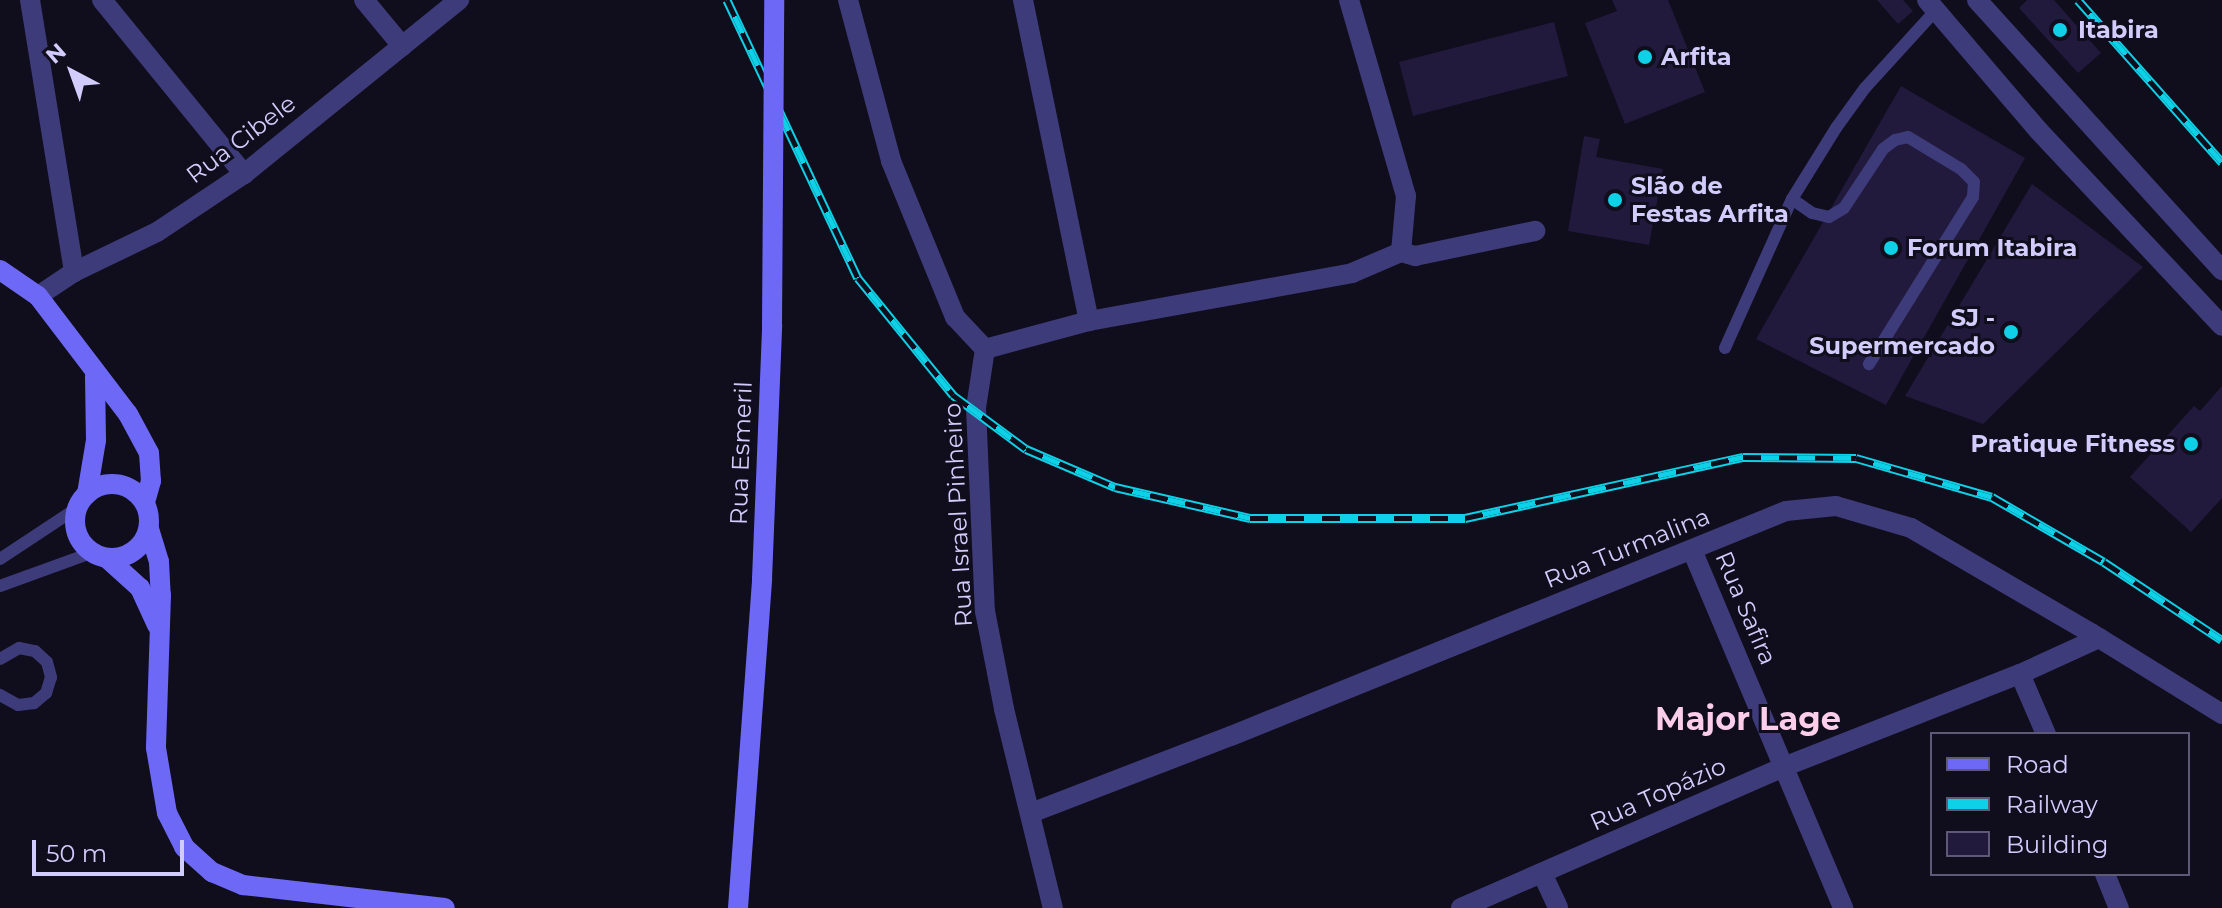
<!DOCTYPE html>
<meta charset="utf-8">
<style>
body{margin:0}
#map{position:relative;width:2222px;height:908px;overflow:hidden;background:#100d1d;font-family:Montserrat,sans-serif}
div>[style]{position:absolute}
.building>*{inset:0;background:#211a3d}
.service>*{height:12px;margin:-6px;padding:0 6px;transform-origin:6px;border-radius:6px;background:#3d3b7a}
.minor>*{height:20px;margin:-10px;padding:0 10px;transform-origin:10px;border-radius:10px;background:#3d3b7a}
.tertiary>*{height:20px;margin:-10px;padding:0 10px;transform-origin:10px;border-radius:10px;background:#3d3b7a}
.secondary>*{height:20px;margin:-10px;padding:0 10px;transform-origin:10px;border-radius:10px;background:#6d69f6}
.secondary>.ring{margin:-10px;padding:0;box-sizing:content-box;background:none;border:20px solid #6d69f6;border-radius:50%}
.rail>*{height:9px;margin-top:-4.5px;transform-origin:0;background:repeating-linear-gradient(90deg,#100d1d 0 18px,#0ed0e7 0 36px);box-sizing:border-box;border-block:2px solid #0ed0e7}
.secondary-bridge>*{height:20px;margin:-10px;padding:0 10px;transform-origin:10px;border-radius:10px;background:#6d69f6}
.dots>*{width:22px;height:22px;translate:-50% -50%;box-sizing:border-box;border:4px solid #100d1d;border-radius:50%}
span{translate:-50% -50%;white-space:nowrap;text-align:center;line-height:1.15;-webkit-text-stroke:6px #100d1d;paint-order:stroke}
.poi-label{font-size:24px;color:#d2ccfc;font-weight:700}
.left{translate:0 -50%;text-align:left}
.right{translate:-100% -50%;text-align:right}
.street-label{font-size:24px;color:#d2ccfc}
.district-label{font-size:32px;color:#fcceeb;font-weight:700}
.legend{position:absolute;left:1930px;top:732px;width:260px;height:144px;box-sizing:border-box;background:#100d1d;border:2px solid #5e5976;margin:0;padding:10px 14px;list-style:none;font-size:24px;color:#d2ccfc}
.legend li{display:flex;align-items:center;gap:16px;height:40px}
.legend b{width:40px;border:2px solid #5e5976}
.north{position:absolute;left:32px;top:32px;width:80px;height:80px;-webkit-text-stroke:6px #100d1d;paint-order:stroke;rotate:319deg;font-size:22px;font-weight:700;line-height:32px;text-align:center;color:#d2ccfc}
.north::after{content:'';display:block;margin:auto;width:28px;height:36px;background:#d2ccfc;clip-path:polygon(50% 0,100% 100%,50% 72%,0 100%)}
.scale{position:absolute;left:32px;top:840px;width:152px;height:36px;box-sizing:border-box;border:4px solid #d2ccfc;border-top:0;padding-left:10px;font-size:24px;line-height:28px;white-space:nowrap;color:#d2ccfc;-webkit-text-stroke:6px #100d1d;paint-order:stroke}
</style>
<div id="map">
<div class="building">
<i style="clip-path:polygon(1612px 0,1668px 0,1705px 92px,1625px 124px,1585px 23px,1617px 11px)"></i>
<i style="clip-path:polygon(1877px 0,1903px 0,1913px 11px,1898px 24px)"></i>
<i style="clip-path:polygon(2027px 0,2054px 0,2101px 53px,2078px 73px,2019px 8px)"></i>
<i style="clip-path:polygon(1554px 22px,1568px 76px,1413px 116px,1399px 62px)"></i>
<i style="clip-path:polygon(1901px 86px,2025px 158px,1886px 405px,1756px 339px)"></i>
<i style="clip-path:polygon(1584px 136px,1600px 139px,1596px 157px,1663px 169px,1649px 245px,1568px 231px)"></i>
<i style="clip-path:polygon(2032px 184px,2143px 267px,1983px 424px,1905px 396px)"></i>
<i style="clip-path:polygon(2222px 386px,2222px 498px,2191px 532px,2130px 477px,2194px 406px,2200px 411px)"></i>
</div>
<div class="service">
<i style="left:1792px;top:199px;width:24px;rotate:35deg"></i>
<i style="left:1812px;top:213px;width:17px;rotate:13deg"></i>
<i style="left:1829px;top:217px;width:17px;rotate:-31deg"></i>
<i style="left:1844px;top:208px;width:71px;rotate:-56.5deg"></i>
<i style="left:1883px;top:149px;width:15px;rotate:-37deg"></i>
<i style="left:1895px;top:140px;width:13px;rotate:-13deg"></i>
<i style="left:1908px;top:137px;width:62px;rotate:31.1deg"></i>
<i style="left:1961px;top:169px;width:18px;rotate:45deg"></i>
<i style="left:1974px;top:182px;width:15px;rotate:94deg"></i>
<i style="left:1973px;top:197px;width:197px;rotate:121.9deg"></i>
<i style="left:1725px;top:348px;width:163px;rotate:-65.8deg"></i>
<i style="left:1792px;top:199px;width:84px;rotate:-58.2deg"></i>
<i style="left:1836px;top:128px;width:49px;rotate:-54.1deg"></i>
<i style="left:1865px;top:88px;width:105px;rotate:-47.7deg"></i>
<i style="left:0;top:559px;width:92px;rotate:-33.5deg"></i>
<i style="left:0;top:586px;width:97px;rotate:-19.9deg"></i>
<i style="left:0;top:659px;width:22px;rotate:-30deg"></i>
<i style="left:19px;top:648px;width:16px;rotate:11deg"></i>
<i style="left:35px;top:651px;width:16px;rotate:43deg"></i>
<i style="left:47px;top:662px;width:16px;rotate:75deg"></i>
<i style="left:51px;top:677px;width:17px;rotate:107deg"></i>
<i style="left:46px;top:693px;width:16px;rotate:140deg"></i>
<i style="left:34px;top:703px;width:16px;rotate:173deg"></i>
<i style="left:18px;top:705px;width:21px;rotate:-151deg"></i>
</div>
<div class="minor">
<i style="left:30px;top:0;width:276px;rotate:80.8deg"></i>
<i style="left:102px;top:0;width:225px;rotate:50.8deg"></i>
<i style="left:364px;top:0;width:60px;rotate:50.4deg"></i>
<i style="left:1023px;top:0;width:328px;rotate:78.4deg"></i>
<i style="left:1401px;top:252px;width:15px;rotate:16deg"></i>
<i style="left:1415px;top:256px;width:123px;rotate:-11.8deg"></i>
<i style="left:38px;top:296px;width:43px;rotate:-33.7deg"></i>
<i style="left:74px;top:272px;width:92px;rotate:-25.7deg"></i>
<i style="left:157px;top:232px;width:105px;rotate:-33.7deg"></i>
<i style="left:244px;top:174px;width:277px;rotate:-39deg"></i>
<i style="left:1692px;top:550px;width:389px;rotate:67.1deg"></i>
<i style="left:2020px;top:674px;width:65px;rotate:66.6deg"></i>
<i style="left:1031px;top:813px;width:214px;rotate:-21.1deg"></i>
<i style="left:1231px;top:736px;width:599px;rotate:-22.07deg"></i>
<i style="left:1786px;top:511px;width:50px;rotate:-5.7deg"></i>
<i style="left:1836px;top:506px;width:78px;rotate:16.3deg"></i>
<i style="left:1911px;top:528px;width:208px;rotate:30.3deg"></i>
<i style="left:2091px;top:633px;width:154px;rotate:31.7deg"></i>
<i style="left:1542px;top:873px;width:38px;rotate:65deg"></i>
<i style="left:2105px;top:874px;width:37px;rotate:68deg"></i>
<i style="left:1461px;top:908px;width:355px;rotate:-23.6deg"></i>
<i style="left:1786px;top:766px;width:251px;rotate:-21.5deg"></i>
<i style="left:2020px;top:674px;width:87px;rotate:-24.5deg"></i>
</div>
<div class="tertiary">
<i style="left:848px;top:0;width:167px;rotate:75deg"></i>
<i style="left:891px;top:161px;width:169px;rotate:67.7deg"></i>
<i style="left:955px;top:317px;width:44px;rotate:46.8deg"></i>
<i style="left:1927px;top:0;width:172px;rotate:49.5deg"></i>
<i style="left:2039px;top:131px;width:267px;rotate:46.8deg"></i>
<i style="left:1977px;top:0;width:365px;rotate:47.8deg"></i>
<i style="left:985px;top:349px;width:108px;rotate:-15.1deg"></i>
<i style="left:1089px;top:321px;width:267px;rotate:-10.3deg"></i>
<i style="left:1352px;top:273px;width:53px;rotate:-23.2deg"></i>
<i style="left:1401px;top:252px;width:56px;rotate:-84.9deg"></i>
<i style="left:1406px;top:196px;width:204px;rotate:-106.2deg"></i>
<i style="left:985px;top:349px;width:60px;rotate:98.7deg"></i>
<i style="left:976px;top:408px;width:203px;rotate:87.5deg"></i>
<i style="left:985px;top:611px;width:100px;rotate:79deg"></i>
<i style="left:1004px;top:709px;width:205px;rotate:76.2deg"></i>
</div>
<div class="secondary">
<i style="left:0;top:270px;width:46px;rotate:34.4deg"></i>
<i style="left:38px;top:296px;width:148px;rotate:52.7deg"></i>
<i style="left:128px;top:414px;width:44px;rotate:61.7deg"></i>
<i style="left:149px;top:453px;width:28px;rotate:86deg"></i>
<i style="left:151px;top:481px;width:22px;rotate:106deg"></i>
<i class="ring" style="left:75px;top:484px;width:54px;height:54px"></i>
<i style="left:87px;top:494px;width:55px;rotate:-80.5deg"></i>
<i style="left:96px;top:440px;width:64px;rotate:-90.9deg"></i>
<i style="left:149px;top:529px;width:34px;rotate:73deg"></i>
<i style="left:159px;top:562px;width:33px;rotate:87deg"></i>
<i style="left:161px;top:595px;width:153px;rotate:91.9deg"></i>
<i style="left:156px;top:748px;width:66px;rotate:80.4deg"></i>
<i style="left:167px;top:813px;width:38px;rotate:63deg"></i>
<i style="left:184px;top:847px;width:38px;rotate:42deg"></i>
<i style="left:212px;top:872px;width:34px;rotate:23deg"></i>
<i style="left:243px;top:885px;width:203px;rotate:6.5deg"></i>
<i style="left:108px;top:559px;width:43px;rotate:42.2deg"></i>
<i style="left:140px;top:588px;width:41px;rotate:65.3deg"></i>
<i style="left:738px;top:908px;width:330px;rotate:-85.8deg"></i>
<i style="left:762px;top:579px;width:254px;rotate:-87.7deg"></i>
</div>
<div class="rail">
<i style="left:727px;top:0;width:307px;rotate:64.8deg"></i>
<i style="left:858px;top:278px;width:151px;rotate:50.9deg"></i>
<i style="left:953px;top:395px;width:91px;rotate:36.5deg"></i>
<i style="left:1026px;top:449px;width:97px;rotate:23.1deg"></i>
<i style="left:1115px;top:487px;width:139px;rotate:12.9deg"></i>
<i style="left:1250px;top:518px;width:215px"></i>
<i style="left:1465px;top:518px;width:285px;rotate:-12.4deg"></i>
<i style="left:1743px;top:457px;width:113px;rotate:0.5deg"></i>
<i style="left:1856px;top:458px;width:141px;rotate:16deg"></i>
<i style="left:1992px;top:497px;width:129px;rotate:30.1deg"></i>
<i style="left:2104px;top:562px;width:141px;rotate:33.5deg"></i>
<i style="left:2078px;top:0;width:217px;rotate:48.4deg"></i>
</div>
<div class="secondary-bridge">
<i style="left:772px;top:325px;width:325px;rotate:-89.6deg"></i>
</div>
<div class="dots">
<i style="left:2060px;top:30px;background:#0ed0e7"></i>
<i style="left:1645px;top:57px;background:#0ed0e7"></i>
<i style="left:1615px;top:200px;background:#0ed0e7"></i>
<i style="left:1891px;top:248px;background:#0ed0e7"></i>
<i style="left:2011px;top:332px;background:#0ed0e7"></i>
<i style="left:2191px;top:444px;background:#0ed0e7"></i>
</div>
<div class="poi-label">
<span class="left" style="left:2078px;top:30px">Itabira</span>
<span class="left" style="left:1661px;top:57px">Arfita</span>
<span class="left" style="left:1631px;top:200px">Slão de<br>Festas Arfita</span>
<span class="left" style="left:1907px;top:248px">Forum Itabira</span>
<span class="right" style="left:1995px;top:332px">SJ -<br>Supermercado</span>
<span class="right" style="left:2175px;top:444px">Pratique Fitness</span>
</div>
<div class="street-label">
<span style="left:241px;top:139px;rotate:-37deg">Rua Cibele</span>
<span style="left:741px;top:453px;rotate:-88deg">Rua Esmeril</span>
<span style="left:958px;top:515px;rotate:-93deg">Rua Israel Pinheiro</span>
<span style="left:1627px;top:548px;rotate:-22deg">Rua Turmalina</span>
<span style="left:1746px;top:608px;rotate:67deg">Rua Safira</span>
<span style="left:1658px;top:794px;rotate:-24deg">Rua Topázio</span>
</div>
<div class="district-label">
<span style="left:1748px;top:719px">Major Lage</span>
</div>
<ul class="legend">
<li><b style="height:10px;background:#6d69f6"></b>Road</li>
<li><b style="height:10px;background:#0ed0e7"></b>Railway</li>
<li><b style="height:22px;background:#211a3d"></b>Building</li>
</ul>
<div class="north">N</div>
<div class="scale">50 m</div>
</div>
